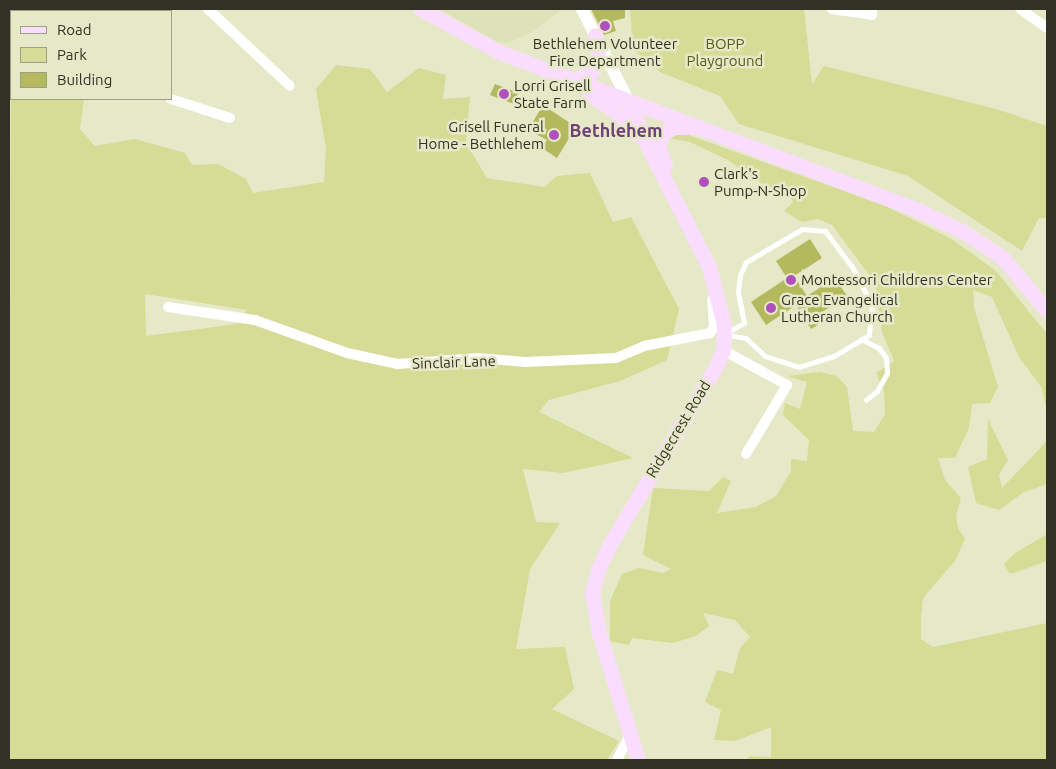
<!DOCTYPE html>
<style>
body{margin:0}
#map{position:relative;width:1056px;height:769px;overflow:hidden;background:#e6e9c7;font-family:Ubuntu,sans-serif}
div>[style]{position:absolute}
.built>*{inset:0;background:#dee2b8}
.green>*{inset:0;background:#d6db96}
.building>*{inset:0;background:#b4b95e}
.service>*{height:5px;margin:-2.5px;padding:0 2.5px;transform-origin:2.5px;border-radius:2.5px;background:#fff}
.minor>*{height:10px;margin:-5px;padding:0 5px;transform-origin:5px;border-radius:5px;background:#fff}
.tertiary>*{height:12px;margin:-6px;padding:0 6px;transform-origin:6px;border-radius:6px;background:#fff}
.secondary>*{height:15px;margin:-7.5px;padding:0 7.5px;transform-origin:7.5px;border-radius:7.5px;background:#faddfe}
.dots>*{width:14px;height:14px;translate:-50% -50%;box-sizing:border-box;border:2px solid #e6e9c7;border-radius:50%}
span{translate:-50% -50%;white-space:nowrap;text-align:center;line-height:1.15;-webkit-text-stroke:5px #e6e9c7;paint-order:stroke}
.poi-label{font-size:15px;color:#313225}
.left{translate:0 -50%;text-align:left}
.right{translate:-100% -50%;text-align:right}
.park-label{font-size:15px;color:#585b19}
.street-label{font-size:15px;color:#313225}
.quarter-label{font-size:18px;color:#6f4075;font-weight:700}
.frame{position:absolute;inset:0;border:10px solid #313225;pointer-events:none}
.legend{position:absolute;left:10px;top:10px;width:162px;height:90px;box-sizing:border-box;background:#e6e9c7;border:1px solid #9ea086;margin:0;padding:6px 9px;list-style:none;font-size:15px;color:#313225}
.legend li{display:flex;align-items:center;gap:10px;height:25px}
.legend b{width:25px;border:1px solid #9ea086}
</style>
<div id="map">
<div class="built">
<i style="clip-path:polygon(439px 9px,562px 9px,534px 31px,509px 43px,498px 42px)"></i>
</div>
<div class="green">
<i style="clip-path:polygon(evenodd,11px 9px,95px 9px,11px 11px,11px 99px,84px 99px,80px 129px,95px 146px,135px 139px,185px 153px,192px 165px,218px 164px,246px 179px,253px 193px,324px 182px,326px 149px,316px 89px,336px 65px,370px 69px,387px 92px,419px 68px,446px 75px,443px 99px,470px 97px,466px 143px,487px 178px,544px 187px,557px 176px,590px 173px,613px 222px,631px 217px,679px 309px,667px 360px,620px 381px,549px 400px,539px 412px,633px 458px,563px 473px,523px 469px,536px 522px,560px 523px,530px 569px,516px 649px,565px 647px,574px 689px,552px 709px,619px 741px,607px 760px,9px 760px,11px 9px,145px 294px,247px 310px,237px 324px,146px 336px,145px 294px)"></i>
<i style="clip-path:polygon(630px 9px,804px 9px,812px 84px,824px 66px,996px 109px,1047px 126px,1047px 218px,1039px 218px,1022px 251px,908px 176px,739px 124px,720px 96px,660px 72px,633px 49px)"></i>
<i style="clip-path:polygon(683px 133px,886px 206px,953px 240px,996px 271px,1047px 334px,1047px 413px,1042px 388px,1019px 357px,992px 297px,973px 290px,974px 307px,998px 387px,990px 403px,972px 404px,969px 428px,955px 458px,938px 458px,945px 480px,961px 498px,956px 516px,958px 528px,965px 539px,955px 561px,923px 598px,921px 617px,921px 639px,933px 647px,1047px 623px,1047px 760px,746px 760px,750px 756px,771px 757px,771px 727px,735px 741px,714px 740px,721px 710px,705px 702px,717px 670px,733px 674px,740px 648px,750px 637px,735px 620px,703px 613px,709px 626px,696px 636px,673px 643px,632px 638px,629px 645px,610px 641px,610px 601px,622px 574px,639px 568px,663px 573px,671px 569px,643px 555px,653px 488px,709px 491px,723px 477px,731px 481px,717px 513px,756px 507px,776px 496px,791px 471px,791px 459px,807px 461px,809px 440px,783px 415px,785px 403px,800px 409px,807px 382px,787px 376px,820px 372px,837px 376px,847px 387px,853px 431px,874px 432px,885px 414px,884px 391px,876px 373px,894px 361px,882px 332px,875px 283px,832px 225px,818px 219px,802px 222px,784px 211px,793px 202px,785px 187px,767px 187px,728px 160px,690px 142px,665px 138px)"></i>
<i style="clip-path:polygon(988px 419px,1008px 460px,999px 475px,1002px 488px,1047px 441px,1047px 484px,1024px 492px,999px 510px,976px 503px,968px 467px,987px 459px)"></i>
<i style="clip-path:polygon(1047px 534px,1047px 561px,1010px 574px,1004px 564px,1015px 553px)"></i>
</div>
<div class="building">
<i style="clip-path:polygon(591px 9px,625px 9px,625px 18px,613px 21px,616px 31px,604px 35px)"></i>
<i style="clip-path:polygon(495px 84px,518px 93px,514px 104px,490px 95px)"></i>
<i style="clip-path:polygon(543px 105px,576px 127px,557px 158px,542px 148px,547px 140px,528px 130px)"></i>
<i style="clip-path:polygon(810px 239px,822px 258px,794px 276px,807px 296px,835px 278px,847px 296px,813px 318px,818px 325px,811px 329px,796px 305px,766px 325px,751px 302px,787px 278px,776px 261px)"></i>
</div>
<div class="service">
<i style="left:802px;top:229px;width:23px;rotate:5deg"></i>
<i style="left:825px;top:231px;width:45px;rotate:53.1deg"></i>
<i style="left:852px;top:267px;width:43px;rotate:62.2deg"></i>
<i style="left:872px;top:305px;width:30px;rotate:96deg"></i>
<i style="left:869px;top:335px;width:41px;rotate:149deg"></i>
<i style="left:834px;top:356px;width:37px;rotate:163deg"></i>
<i style="left:799px;top:367px;width:36px;rotate:-162deg"></i>
<i style="left:765px;top:356px;width:26px;rotate:-137deg"></i>
<i style="left:746px;top:338px;width:22px;rotate:-170deg"></i>
<i style="left:724px;top:334px;width:23px;rotate:-29deg"></i>
<i style="left:744px;top:323px;width:32px;rotate:-101deg"></i>
<i style="left:738px;top:292px;width:17px;rotate:-83deg"></i>
<i style="left:740px;top:275px;width:14px;rotate:-65deg"></i>
<i style="left:746px;top:262px;width:65px;rotate:-30.5deg"></i>
<i style="left:861px;top:339px;width:20px;rotate:27deg"></i>
<i style="left:879px;top:348px;width:12px;rotate:55deg"></i>
<i style="left:886px;top:358px;width:15px;rotate:86deg"></i>
<i style="left:887px;top:373px;width:21px;rotate:119deg"></i>
<i style="left:877px;top:391px;width:14px;rotate:141deg"></i>
</div>
<div class="minor">
<i style="left:208px;top:9px;width:112px;rotate:43.2deg"></i>
<i style="left:832px;top:9px;width:40px;rotate:8.5deg"></i>
<i style="left:872px;top:15px;width:6px;rotate:-90deg"></i>
<i style="left:1020px;top:9px;width:33px;rotate:35deg"></i>
<i style="left:112px;top:11px;width:2px;rotate:-63deg"></i>
<i style="left:171px;top:99px;width:62px;rotate:17.9deg"></i>
<i style="left:168px;top:307px;width:88px;rotate:8.5deg"></i>
<i style="left:255px;top:320px;width:98px;rotate:19.7deg"></i>
<i style="left:347px;top:353px;width:52px;rotate:12.2deg"></i>
<i style="left:398px;top:364px;width:80px;rotate:-4.3deg"></i>
<i style="left:478px;top:358px;width:47px;rotate:4.9deg"></i>
<i style="left:525px;top:362px;width:91px;rotate:-2.5deg"></i>
<i style="left:616px;top:358px;width:30px;rotate:-23deg"></i>
<i style="left:644px;top:346px;width:67px;rotate:-11.1deg"></i>
<i style="left:710px;top:333px;width:7px;rotate:-56deg"></i>
<i style="left:714px;top:327px;width:27px;rotate:-94deg"></i>
<i style="left:723px;top:350px;width:73px;rotate:28.7deg"></i>
<i style="left:787px;top:385px;width:80px;rotate:120.7deg"></i>
<i style="left:617px;top:760px;width:29px;rotate:-63deg"></i>
</div>
<div class="tertiary">
<i style="left:582px;top:9px;width:104px;rotate:63.2deg"></i>
</div>
<div class="secondary">
<i style="left:421px;top:9px;width:87px;rotate:28.9deg"></i>
<i style="left:497px;top:51px;width:454px;rotate:20.7deg"></i>
<i style="left:922px;top:212px;width:42px;rotate:25.3deg"></i>
<i style="left:960px;top:230px;width:50px;rotate:32.7deg"></i>
<i style="left:1002px;top:257px;width:70px;rotate:50.2deg"></i>
<i style="left:575px;top:80px;width:19px;rotate:-25deg"></i>
<i style="left:592px;top:72px;width:21px;rotate:-73deg"></i>
<i style="left:598px;top:52px;width:17px;rotate:-100deg"></i>
<i style="left:590px;top:94px;width:29px;rotate:34deg"></i>
<i style="left:614px;top:110px;width:36px;rotate:46deg"></i>
<i style="left:629px;top:102px;width:51px;rotate:66.9deg"></i>
<i style="left:649px;top:149px;width:132px;rotate:63deg"></i>
<i style="left:709px;top:267px;width:59px;rotate:75.3deg"></i>
<i style="left:724px;top:324px;width:26px;rotate:92deg"></i>
<i style="left:723px;top:350px;width:20px;rotate:114deg"></i>
<i style="left:715px;top:368px;width:207px;rotate:120.8deg"></i>
<i style="left:609px;top:546px;width:26px;rotate:115deg"></i>
<i style="left:598px;top:570px;width:24px;rotate:105deg"></i>
<i style="left:592px;top:593px;width:41px;rotate:80.1deg"></i>
<i style="left:599px;top:633px;width:133px;rotate:72.9deg"></i>
<i style="left:665px;top:165px;width:20px;rotate:-110deg"></i>
<i style="left:658px;top:146px;width:13px;rotate:-72deg"></i>
<i style="left:662px;top:134px;width:14px;rotate:-30deg"></i>
<i style="left:674px;top:127px;width:18px"></i>
</div>
<div class="dots">
<i style="left:605px;top:26px;background:#af51bb"></i>
<i style="left:504px;top:94px;background:#af51bb"></i>
<i style="left:554px;top:135px;background:#af51bb"></i>
<i style="left:704px;top:182px;background:#af51bb"></i>
<i style="left:791px;top:280px;background:#af51bb"></i>
<i style="left:771px;top:308px;background:#af51bb"></i>
</div>
<div class="poi-label">
<span style="left:605px;top:52px">Bethlehem Volunteer<br>Fire Department</span>
<span class="left" style="left:514px;top:94px">Lorri Grisell<br>State Farm</span>
<span class="right" style="left:544px;top:135px">Grisell Funeral<br>Home - Bethlehem</span>
<span class="left" style="left:714px;top:182px">Clark's<br>Pump-N-Shop</span>
<span class="left" style="left:801px;top:280px">Montessori Childrens Center</span>
<span class="left" style="left:781px;top:308px">Grace Evangelical<br>Lutheran Church</span>
</div>
<div class="park-label">
<span style="left:725px;top:52px">BOPP<br>Playground</span>
</div>
<div class="street-label">
<span style="left:454px;top:362px;rotate:-2deg">Sinclair Lane</span>
<span style="left:678px;top:429px;rotate:-59deg">Ridgecrest Road</span>
</div>
<div class="quarter-label">
<span style="left:616px;top:130px">Bethlehem</span>
</div>
<div class="frame"></div>
<ul class="legend">
<li><b style="height:6px;background:#faddfe"></b>Road</li>
<li><b style="height:14px;background:#d6db96"></b>Park</li>
<li><b style="height:14px;background:#b4b95e"></b>Building</li>
</ul>
</div>
